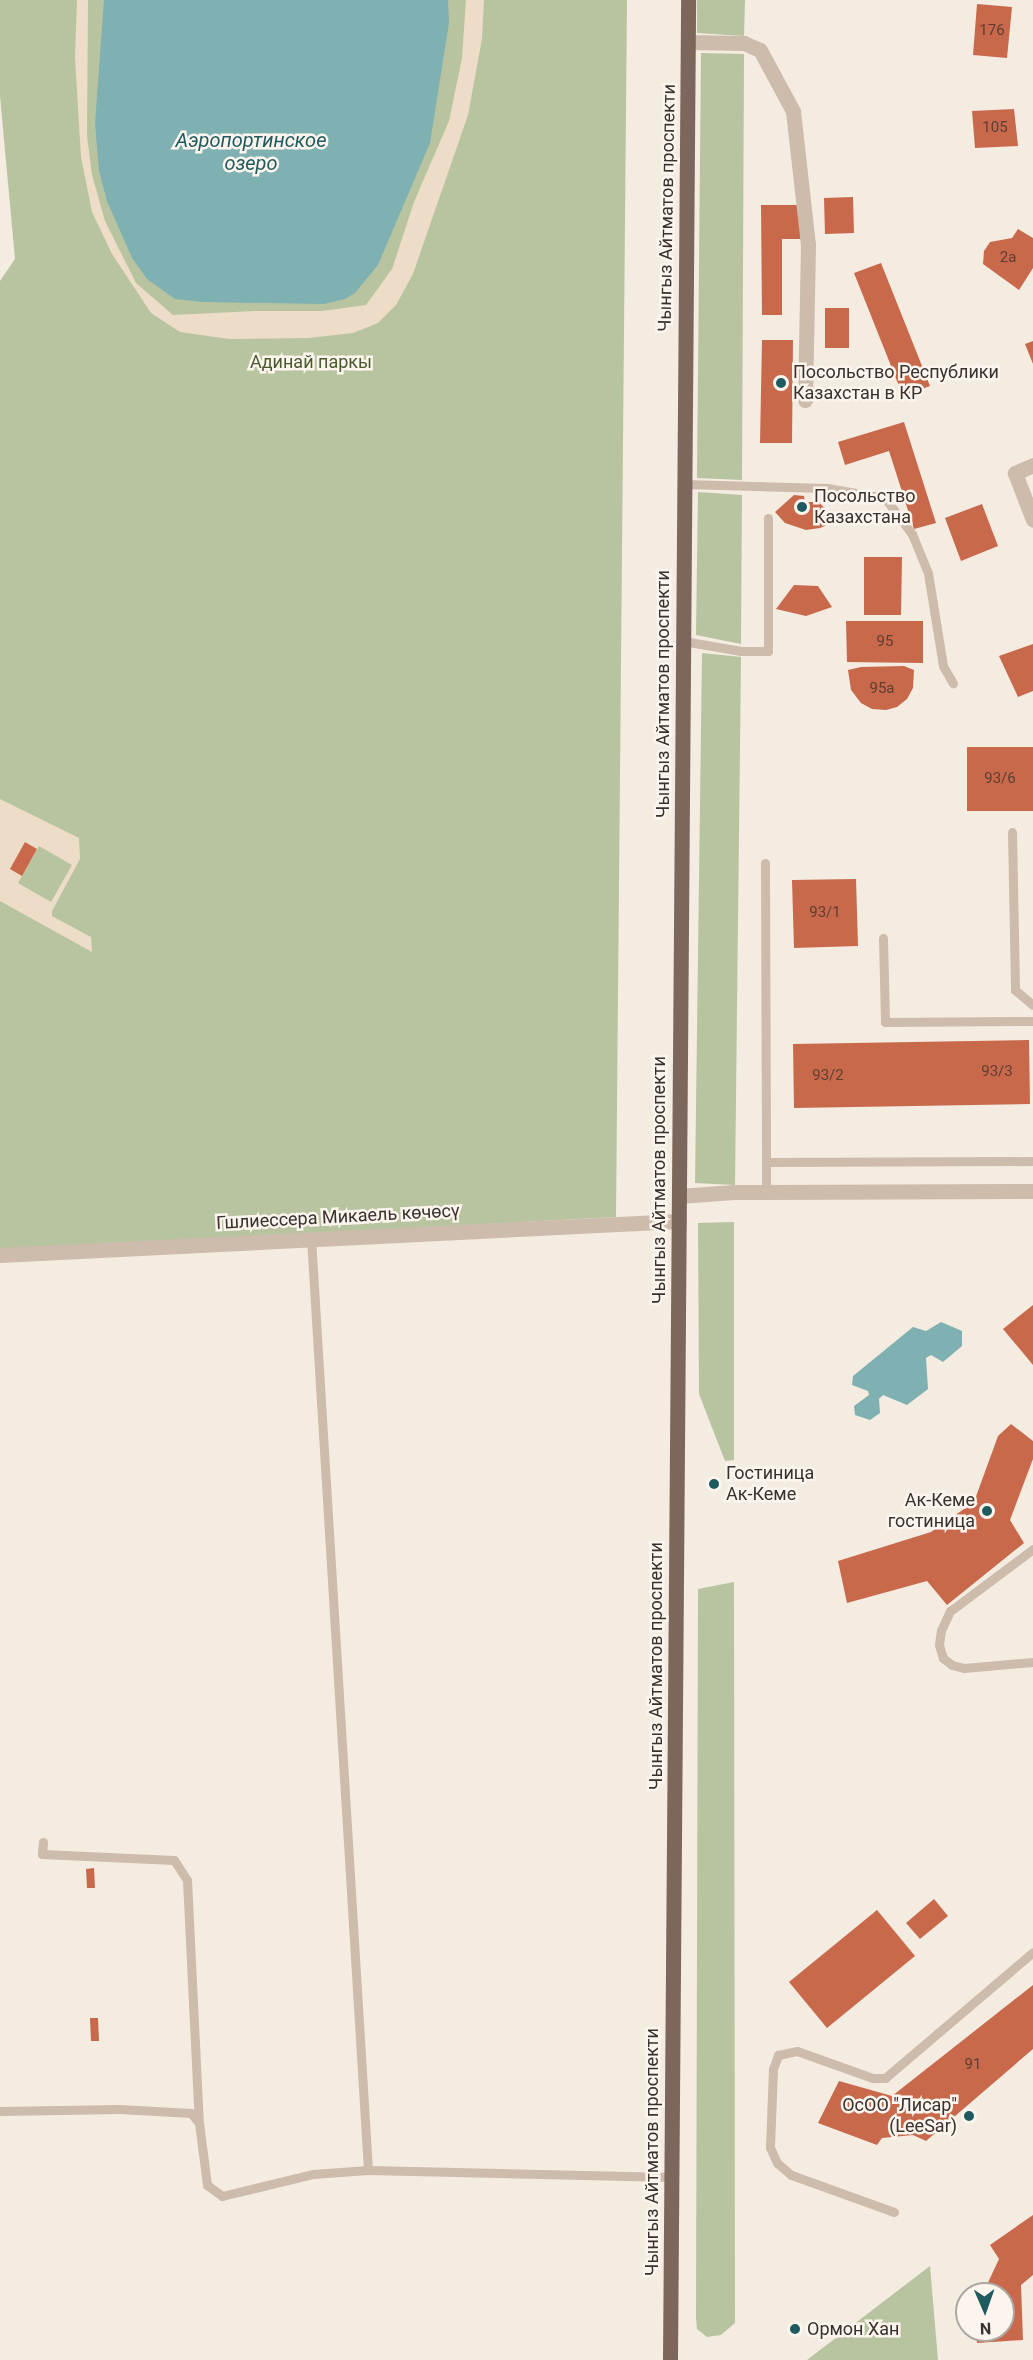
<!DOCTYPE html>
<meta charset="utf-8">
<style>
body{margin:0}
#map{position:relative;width:1033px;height:2360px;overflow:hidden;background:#f4ebe1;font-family:Roboto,sans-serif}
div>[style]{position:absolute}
.green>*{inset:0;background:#b8c4a0}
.plaza>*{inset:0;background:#ecdcc8}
.water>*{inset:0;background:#7fb0b2}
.building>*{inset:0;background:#c8694b}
.service>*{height:9px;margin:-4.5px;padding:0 4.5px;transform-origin:4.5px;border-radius:4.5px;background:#cdbbac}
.minor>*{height:15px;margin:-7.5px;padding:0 7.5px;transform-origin:7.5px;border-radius:7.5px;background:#cdbbac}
.primary>*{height:15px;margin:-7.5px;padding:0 7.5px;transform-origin:7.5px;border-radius:7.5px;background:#7d675c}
.dots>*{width:16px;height:16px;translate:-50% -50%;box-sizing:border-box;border:3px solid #fbf5ee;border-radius:50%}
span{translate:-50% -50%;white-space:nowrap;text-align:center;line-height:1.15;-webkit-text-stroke:5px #fbf5ee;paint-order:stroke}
.number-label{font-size:15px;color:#5e3e33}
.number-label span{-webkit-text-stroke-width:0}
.street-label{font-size:18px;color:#3b302b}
.park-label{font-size:18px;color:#4a5a2e}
.poi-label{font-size:18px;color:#3b302b}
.left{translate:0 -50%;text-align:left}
.right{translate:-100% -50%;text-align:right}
.water-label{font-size:20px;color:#1f5a5e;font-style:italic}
.north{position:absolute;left:955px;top:2282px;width:60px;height:60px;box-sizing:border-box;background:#fbf5ee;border:2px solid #aea6a0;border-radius:50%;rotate:178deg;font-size:16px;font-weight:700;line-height:24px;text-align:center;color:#3b302b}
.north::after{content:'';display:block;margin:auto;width:21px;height:27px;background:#1f5a5e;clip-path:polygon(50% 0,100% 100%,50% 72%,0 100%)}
</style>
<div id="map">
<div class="green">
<i style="clip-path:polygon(0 0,627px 0,616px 1217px,0 1250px,0 281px,15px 259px,0 96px)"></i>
<i style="clip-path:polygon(697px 0,745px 0,744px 36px,697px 33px)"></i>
<i style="clip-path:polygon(701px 53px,744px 54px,742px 480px,697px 478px)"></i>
<i style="clip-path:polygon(698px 492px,742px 495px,741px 644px,696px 635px)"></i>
<i style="clip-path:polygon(702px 653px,741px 657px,735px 1185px,695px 1183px)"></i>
<i style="clip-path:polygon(734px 1222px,734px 1460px,725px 1461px,699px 1394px,698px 1223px)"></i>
<i style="clip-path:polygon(734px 1582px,735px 2323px,721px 2335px,707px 2337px,697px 2329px,696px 2318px,698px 1589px)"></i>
<i style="clip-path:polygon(930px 2266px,938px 2360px,807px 2360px)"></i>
</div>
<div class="plaza">
<i style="clip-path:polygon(77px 0,88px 0,87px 136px,92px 175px,105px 221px,136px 283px,173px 315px,255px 311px,322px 311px,366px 305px,392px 269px,414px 202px,449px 121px,462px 58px,466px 0,484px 0,482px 39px,468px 115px,413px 274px,396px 305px,378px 323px,353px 333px,309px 338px,229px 339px,180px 332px,151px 313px,112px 254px,92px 212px,81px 157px,75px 58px)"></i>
<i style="clip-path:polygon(evenodd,0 799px,79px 838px,80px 859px,52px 911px,52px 916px,91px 937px,92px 952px,0 901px,0 799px,39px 846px,72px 865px,51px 902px,18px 883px,39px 846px)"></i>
</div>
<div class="water">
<i style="clip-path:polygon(104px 0,448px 0,449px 23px,430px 143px,378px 265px,355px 293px,345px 299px,324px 304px,203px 302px,175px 299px,147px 279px,132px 258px,107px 201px,99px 171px,95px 123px)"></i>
<i style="clip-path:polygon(941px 1322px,962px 1331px,962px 1346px,943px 1362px,931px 1355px,926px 1358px,928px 1389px,907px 1405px,883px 1395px,879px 1399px,880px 1413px,870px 1420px,855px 1415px,854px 1406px,869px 1395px,868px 1391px,852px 1385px,853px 1376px,913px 1327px,926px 1331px)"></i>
</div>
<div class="building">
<i style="clip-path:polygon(977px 4px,1012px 7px,1007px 58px,973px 55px)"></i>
<i style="clip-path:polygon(1014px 109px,1018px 146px,975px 148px,972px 111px)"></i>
<i style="clip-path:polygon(853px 197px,854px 233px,825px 234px,824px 198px)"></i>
<i style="clip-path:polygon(761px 205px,802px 205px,802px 239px,782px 239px,782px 315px,762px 315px)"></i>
<i style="clip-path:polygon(1018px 229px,1033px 238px,1033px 268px,1019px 290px,983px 264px,984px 251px,990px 242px,1012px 238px)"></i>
<i style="clip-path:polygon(881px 263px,930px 386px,903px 396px,854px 273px)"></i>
<i style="clip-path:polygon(825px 308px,849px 308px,849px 348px,825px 348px)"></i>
<i style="clip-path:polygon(762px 340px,793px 340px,792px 443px,760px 443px)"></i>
<i style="clip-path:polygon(1033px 341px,1033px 364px,1025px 344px)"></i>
<i style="clip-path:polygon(904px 422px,936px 523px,914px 529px,889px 451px,845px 465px,838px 442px)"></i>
<i style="clip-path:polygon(794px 495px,804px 496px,805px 502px,819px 502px,836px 521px,820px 528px,806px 530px,785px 523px,775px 512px)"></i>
<i style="clip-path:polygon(982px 504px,998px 546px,961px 561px,945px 518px)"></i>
<i style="clip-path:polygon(864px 557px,902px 557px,901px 615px,864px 615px)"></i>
<i style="clip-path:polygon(794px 585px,818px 586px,832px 607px,806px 616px,776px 609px)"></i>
<i style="clip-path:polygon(846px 621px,923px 621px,923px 663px,847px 662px)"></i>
<i style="clip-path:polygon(1033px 644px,1033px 691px,1018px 697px,999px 656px)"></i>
<i style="clip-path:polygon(904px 666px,914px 670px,913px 688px,907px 699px,897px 707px,886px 710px,872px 709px,861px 703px,851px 690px,848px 670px,861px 667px)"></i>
<i style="clip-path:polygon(967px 747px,1033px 747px,1033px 811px,967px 811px)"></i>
<i style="clip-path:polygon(25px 842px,37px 849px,22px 876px,10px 869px)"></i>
<i style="clip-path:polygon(856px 879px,858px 946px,794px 948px,792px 880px)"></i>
<i style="clip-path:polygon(1029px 1040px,1030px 1104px,794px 1108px,793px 1044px)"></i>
<i style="clip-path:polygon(1033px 1305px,1033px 1365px,1003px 1329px)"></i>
<i style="clip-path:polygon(1011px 1424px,1033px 1441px,1033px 1459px,1010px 1520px,1024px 1543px,947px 1605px,927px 1581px,847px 1603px,838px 1561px,931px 1532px,974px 1502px,998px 1436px)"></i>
<i style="clip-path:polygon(94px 1868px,95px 1888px,87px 1888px,86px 1869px)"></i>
<i style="clip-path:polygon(934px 1899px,948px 1916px,920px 1939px,906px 1923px)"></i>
<i style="clip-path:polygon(877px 1910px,915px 1956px,827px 2028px,789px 1982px)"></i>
<i style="clip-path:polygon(1033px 1985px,1033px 2049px,926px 2141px,913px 2135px,882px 2138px,877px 2145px,818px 2123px,839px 2081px,892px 2096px)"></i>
<i style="clip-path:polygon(90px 2018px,98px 2018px,99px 2041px,91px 2041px)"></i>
<i style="clip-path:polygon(1033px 2215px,1033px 2275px,1021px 2285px,1023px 2340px,977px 2343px,976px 2330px,1003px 2330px,1003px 2294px,973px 2294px,985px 2289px,999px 2259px,990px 2245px)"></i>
</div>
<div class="service">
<i style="left:684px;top:484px;width:143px;rotate:1.6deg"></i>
<i style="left:827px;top:488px;width:59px;rotate:9.8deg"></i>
<i style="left:885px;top:498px;width:45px;rotate:53.1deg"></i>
<i style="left:912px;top:534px;width:42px;rotate:67.7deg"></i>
<i style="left:928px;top:573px;width:94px;rotate:80.8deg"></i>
<i style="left:943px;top:666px;width:20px;rotate:60deg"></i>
<i style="left:683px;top:641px;width:59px;rotate:9.8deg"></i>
<i style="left:741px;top:651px;width:27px"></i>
<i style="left:768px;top:651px;width:133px;rotate:-90deg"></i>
<i style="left:1012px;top:832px;width:158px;rotate:88.9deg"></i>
<i style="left:1015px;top:990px;width:23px;rotate:40deg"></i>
<i style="left:765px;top:863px;width:299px;rotate:89.8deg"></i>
<i style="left:883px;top:938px;width:84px;rotate:88.6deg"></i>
<i style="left:885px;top:1022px;width:148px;rotate:-0.4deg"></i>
<i style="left:766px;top:1191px;width:29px;rotate:-90deg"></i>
<i style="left:766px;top:1162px;width:267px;rotate:-0.2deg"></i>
<i style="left:311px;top:1238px;width:934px;rotate:86.5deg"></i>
<i style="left:1033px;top:1549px;width:104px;rotate:143.2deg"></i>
<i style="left:950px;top:1611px;width:21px;rotate:115deg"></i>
<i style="left:941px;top:1630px;width:15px;rotate:98deg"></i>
<i style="left:939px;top:1645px;width:14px;rotate:73deg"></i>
<i style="left:943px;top:1658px;width:11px;rotate:38deg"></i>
<i style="left:952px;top:1665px;width:12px;rotate:14deg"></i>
<i style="left:964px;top:1668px;width:69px;rotate:-5deg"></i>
<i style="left:43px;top:1842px;width:12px;rotate:95deg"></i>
<i style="left:42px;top:1854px;width:132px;rotate:2.6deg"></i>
<i style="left:174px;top:1860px;width:24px;rotate:57deg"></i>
<i style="left:187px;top:1880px;width:243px;rotate:87.2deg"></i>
<i style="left:0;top:2111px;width:119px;rotate:-1deg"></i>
<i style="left:119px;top:2109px;width:72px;rotate:3.2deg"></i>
<i style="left:191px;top:2113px;width:13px;rotate:51deg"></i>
<i style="left:199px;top:2123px;width:63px;rotate:82.6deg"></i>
<i style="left:207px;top:2185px;width:19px;rotate:36deg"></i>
<i style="left:222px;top:2196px;width:94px;rotate:-13.6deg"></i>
<i style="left:313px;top:2174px;width:55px;rotate:-4.2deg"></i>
<i style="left:368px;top:2170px;width:304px;rotate:1.3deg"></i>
<i style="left:894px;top:2212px;width:109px;rotate:-160.2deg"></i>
<i style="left:791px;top:2175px;width:18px;rotate:-139deg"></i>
<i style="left:777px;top:2163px;width:17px;rotate:-114deg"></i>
<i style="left:770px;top:2147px;width:78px;rotate:-87.8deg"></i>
<i style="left:773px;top:2069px;width:15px;rotate:-70deg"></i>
<i style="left:778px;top:2055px;width:19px;rotate:-12deg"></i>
<i style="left:797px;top:2051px;width:81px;rotate:19.6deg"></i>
<i style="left:873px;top:2078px;width:12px"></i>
<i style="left:885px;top:2078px;width:194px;rotate:-40.4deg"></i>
</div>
<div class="minor">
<i style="left:688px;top:42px;width:56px;rotate:1deg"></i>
<i style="left:744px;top:43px;width:17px;rotate:24deg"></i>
<i style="left:760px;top:50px;width:69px;rotate:61.6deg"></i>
<i style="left:793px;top:111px;width:134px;rotate:83.6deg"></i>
<i style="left:808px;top:244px;width:156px;rotate:91.1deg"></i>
<i style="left:1033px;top:465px;width:20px;rotate:156deg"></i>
<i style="left:1015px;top:473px;width:50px;rotate:69deg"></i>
<i style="left:679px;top:1196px;width:55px;rotate:-4.2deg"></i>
<i style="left:734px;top:1192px;width:299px;rotate:-0.2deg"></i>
<i style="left:0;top:1255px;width:680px;rotate:-2.87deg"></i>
</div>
<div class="primary">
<i style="left:670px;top:2360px;width:2360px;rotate:-89.56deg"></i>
</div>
<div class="dots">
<i style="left:781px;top:383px;background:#1f5a5e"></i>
<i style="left:802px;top:507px;background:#1f5a5e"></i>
<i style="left:714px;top:1484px;background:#1f5a5e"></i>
<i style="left:987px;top:1511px;background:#1f5a5e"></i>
<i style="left:969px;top:2116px;background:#1f5a5e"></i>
<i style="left:795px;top:2329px;background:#1f5a5e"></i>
</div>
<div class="number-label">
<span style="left:992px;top:31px">176</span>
<span style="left:995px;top:128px">105</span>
<span style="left:1008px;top:258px">2а</span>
<span style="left:885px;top:642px">95</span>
<span style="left:882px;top:689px">95а</span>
<span style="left:1000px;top:779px">93/6</span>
<span style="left:825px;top:913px">93/1</span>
<span style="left:997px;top:1072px">93/3</span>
<span style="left:828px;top:1076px">93/2</span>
<span style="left:973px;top:2065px">91</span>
</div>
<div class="street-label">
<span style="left:667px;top:208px;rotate:-89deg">Чынгыз Айтматов проспекти</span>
<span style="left:663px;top:694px;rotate:-90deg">Чынгыз Айтматов проспекти</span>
<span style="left:659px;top:1180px;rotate:-90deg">Чынгыз Айтматов проспекти</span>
<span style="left:338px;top:1217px;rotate:-3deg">Гшлиессера Микаель көчөсү</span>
<span style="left:656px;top:1666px;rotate:-90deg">Чынгыз Айтматов проспекти</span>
<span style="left:652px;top:2152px;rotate:-90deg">Чынгыз Айтматов проспекти</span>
</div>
<div class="park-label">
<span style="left:311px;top:362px">Адинай паркы</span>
</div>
<div class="poi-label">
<span class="left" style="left:793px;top:383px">Посольство Республики<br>Казахстан в КР</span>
<span class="left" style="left:814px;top:507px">Посольство<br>Казахстана</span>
<span class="left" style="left:726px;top:1484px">Гостиница<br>Ак-Кеме</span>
<span class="right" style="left:975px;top:1511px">Ак-Кеме<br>гостиница</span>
<span class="right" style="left:957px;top:2116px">ОсОО "Лисар"<br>(LeeSar)</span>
<span class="left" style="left:807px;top:2329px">Ормон Хан</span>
</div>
<div class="water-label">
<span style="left:251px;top:152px">Аэропортинское<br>озеро</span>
</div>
<div class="north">N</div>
</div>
